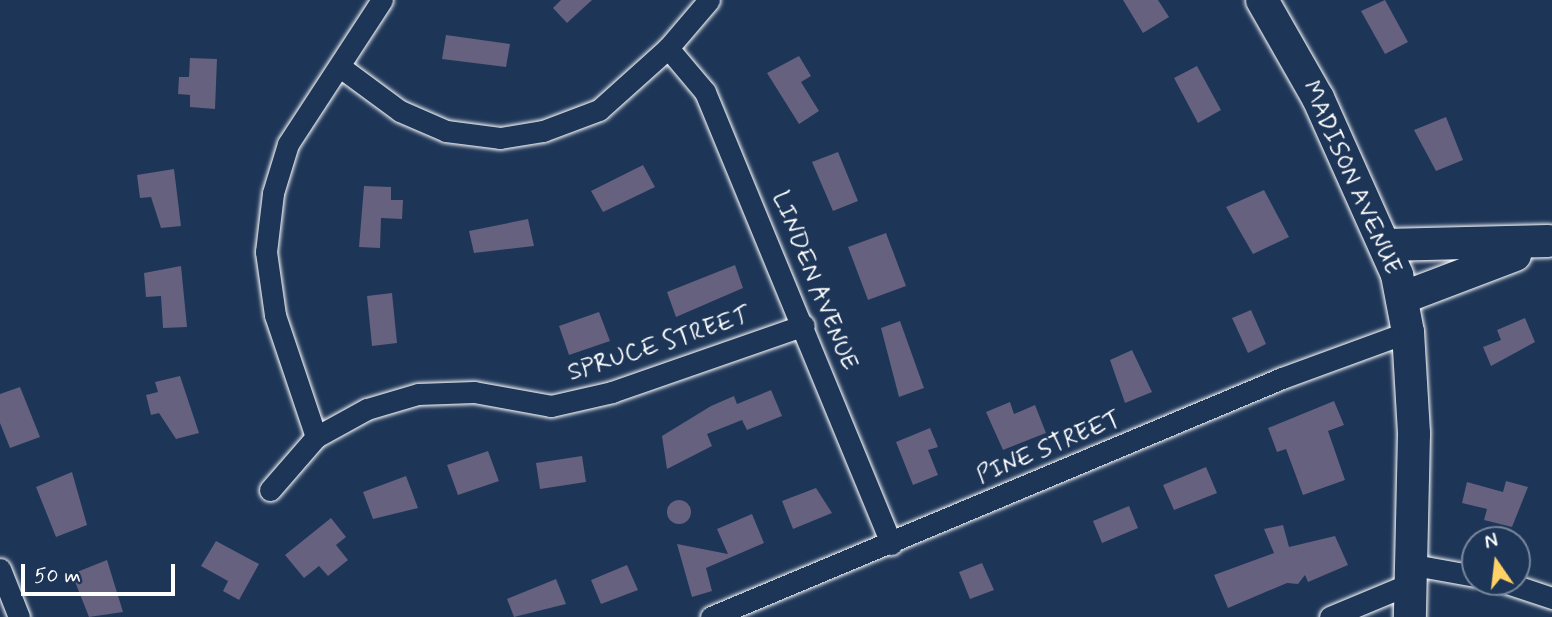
<!DOCTYPE html>
<style>
body{margin:0}
#map{position:relative;width:1552px;height:617px;overflow:hidden;background:#1d3557;font-family:Mynerve,sans-serif}
div>[style]{position:absolute}
.building>*{inset:0;background:#65617e}
.round{border-radius:50%}
.roads{filter:drop-shadow(0 0 2px #fff) drop-shadow(0 0 2px #fff)}
.street>*{height:21px;margin:-10.5px;padding:0 10.5px;transform-origin:10.5px;border-radius:10.5px;background:#1d3557}
.secondary>*{height:32px;margin:-16px;padding:0 16px;transform-origin:16px;border-radius:16px;background:#1d3557}
span{translate:-50% -50%;white-space:nowrap;text-align:center;line-height:1.15;-webkit-text-stroke:7px #1d3557;paint-order:stroke}
.street-label{font-size:24px;color:#fff}
.north{position:absolute;left:1461px;top:526px;width:70px;height:70px;box-sizing:border-box;background:#1d3557;border:2px solid #77869a;border-radius:50%;rotate:346deg;font-size:19px;font-weight:700;line-height:28px;text-align:center;color:#fff}
.north::after{content:'';display:block;margin:auto;width:24px;height:32px;background:#ffd166;clip-path:polygon(50% 0,100% 100%,50% 72%,0 100%)}
.scale{position:absolute;left:21px;top:564px;width:154px;height:32px;box-sizing:border-box;border:4px solid #fff;border-top:0;padding-left:9px;font-size:21px;line-height:24px;white-space:nowrap;color:#fff;-webkit-text-stroke:5px #1d3557;paint-order:stroke}
</style>
<div id="map">
<div class="building">
<i style="clip-path:polygon(561px 0,592px 0,567px 23px,553px 8px)"></i>
<i style="clip-path:polygon(1123px 0,1158px 0,1169px 17px,1143px 33px)"></i>
<i style="clip-path:polygon(1385px 0,1408px 42px,1385px 54px,1361px 11px)"></i>
<i style="clip-path:polygon(446px 35px,510px 44px,506px 67px,442px 59px)"></i>
<i style="clip-path:polygon(799px 56px,811px 76px,801px 82px,819px 111px,799px 124px,767px 73px)"></i>
<i style="clip-path:polygon(190px 58px,217px 59px,215px 109px,190px 107px,190px 95px,178px 94px,179px 77px,189px 77px)"></i>
<i style="clip-path:polygon(1197px 66px,1221px 110px,1198px 123px,1174px 78px)"></i>
<i style="clip-path:polygon(1446px 117px,1463px 160px,1436px 171px,1414px 130px)"></i>
<i style="clip-path:polygon(838px 152px,858px 201px,833px 211px,812px 162px)"></i>
<i style="clip-path:polygon(643px 165px,655px 187px,603px 212px,591px 191px)"></i>
<i style="clip-path:polygon(174px 169px,181px 226px,161px 228px,151px 197px,140px 198px,137px 175px)"></i>
<i style="clip-path:polygon(364px 186px,391px 187px,391px 200px,403px 200px,402px 219px,381px 218px,380px 248px,359px 247px)"></i>
<i style="clip-path:polygon(1264px 190px,1289px 237px,1253px 254px,1226px 207px)"></i>
<i style="clip-path:polygon(528px 219px,534px 246px,474px 253px,469px 231px)"></i>
<i style="clip-path:polygon(886px 233px,906px 286px,868px 300px,848px 247px)"></i>
<i style="clip-path:polygon(735px 265px,743px 288px,676px 317px,667px 292px)"></i>
<i style="clip-path:polygon(181px 266px,187px 327px,163px 328px,161px 296px,146px 297px,144px 273px)"></i>
<i style="clip-path:polygon(392px 293px,397px 343px,372px 346px,367px 296px)"></i>
<i style="clip-path:polygon(1251px 310px,1266px 344px,1248px 353px,1232px 318px)"></i>
<i style="clip-path:polygon(599px 312px,610px 341px,569px 355px,559px 326px)"></i>
<i style="clip-path:polygon(1525px 318px,1535px 342px,1491px 366px,1483px 347px,1501px 340px,1497px 330px)"></i>
<i style="clip-path:polygon(900px 321px,924px 388px,899px 397px,881px 328px)"></i>
<i style="clip-path:polygon(1132px 350px,1152px 392px,1125px 403px,1110px 360px)"></i>
<i style="clip-path:polygon(180px 376px,199px 433px,176px 439px,159px 413px,151px 415px,146px 395px,158px 392px,155px 382px)"></i>
<i style="clip-path:polygon(20px 387px,40px 437px,10px 448px,0 423px,0 394px)"></i>
<i style="clip-path:polygon(771px 390px,782px 416px,747px 430px,742px 420px,707px 434px,712px 446px,667px 469px,662px 436px,711px 406px,734px 396px,737px 404px)"></i>
<i style="clip-path:polygon(1334px 401px,1344px 425px,1328px 431px,1345px 480px,1303px 495px,1286px 449px,1277px 452px,1268px 428px)"></i>
<i style="clip-path:polygon(1010px 402px,1014px 414px,1035px 405px,1046px 433px,1003px 450px,986px 412px)"></i>
<i style="clip-path:polygon(930px 428px,938px 447px,928px 450px,938px 475px,913px 485px,896px 442px)"></i>
<i style="clip-path:polygon(488px 451px,499px 481px,458px 495px,447px 465px)"></i>
<i style="clip-path:polygon(582px 456px,586px 482px,540px 489px,536px 463px)"></i>
<i style="clip-path:polygon(1206px 467px,1217px 493px,1174px 510px,1163px 485px)"></i>
<i style="clip-path:polygon(72px 472px,87px 525px,56px 537px,36px 487px)"></i>
<i style="clip-path:polygon(406px 476px,418px 508px,373px 519px,363px 492px)"></i>
<i style="clip-path:polygon(1506px 481px,1528px 487px,1512px 527px,1484px 520px,1487px 509px,1462px 503px,1467px 482px,1503px 492px)"></i>
<i style="clip-path:polygon(816px 488px,832px 513px,793px 529px,782px 501px)"></i>
<i class="round" style="left:667px;top:500px;width:24px;height:24px"></i>
<i style="clip-path:polygon(1129px 506px,1138px 528px,1102px 543px,1093px 521px)"></i>
<i style="clip-path:polygon(752px 514px,764px 543px,706px 568px,712px 591px,692px 597px,677px 544px,728px 554px,717px 529px)"></i>
<i style="clip-path:polygon(331px 518px,346px 537px,336px 545px,348px 560px,328px 576px,319px 566px,304px 578px,285px 555px)"></i>
<i style="clip-path:polygon(1283px 525px,1289px 547px,1335px 536px,1348px 565px,1308px 582px,1305px 575px,1298px 584px,1287px 583px,1228px 608px,1214px 575px,1274px 553px,1264px 529px)"></i>
<i style="clip-path:polygon(216px 541px,259px 564px,239px 600px,223px 591px,228px 581px,201px 566px)"></i>
<i style="clip-path:polygon(107px 560px,123px 612px,89px 617px,72px 574px)"></i>
<i style="clip-path:polygon(982px 563px,994px 590px,970px 599px,959px 572px)"></i>
<i style="clip-path:polygon(627px 565px,638px 590px,601px 604px,591px 580px)"></i>
<i style="clip-path:polygon(556px 579px,566px 604px,514px 617px,507px 599px)"></i>
</div>
<div class="roads">
<div class="street">
<i style="left:668px;top:48px;width:57px;rotate:49.9deg"></i>
<i style="left:705px;top:92px;width:489px;rotate:67.6deg"></i>
<i style="left:343px;top:69px;width:71px;rotate:36.4deg"></i>
<i style="left:400px;top:111px;width:50px;rotate:23.5deg"></i>
<i style="left:446px;top:131px;width:54px;rotate:7.4deg"></i>
<i style="left:500px;top:138px;width:44px;rotate:-9.2deg"></i>
<i style="left:543px;top:131px;width:60px;rotate:-20.6deg"></i>
<i style="left:599px;top:110px;width:93px;rotate:-41.9deg"></i>
<i style="left:668px;top:48px;width:63px;rotate:-49.5deg"></i>
<i style="left:316px;top:437px;width:129px;rotate:-108.6deg"></i>
<i style="left:275px;top:315px;width:64px;rotate:-98.1deg"></i>
<i style="left:266px;top:252px;width:59px;rotate:-83.2deg"></i>
<i style="left:273px;top:193px;width:51px;rotate:-73deg"></i>
<i style="left:288px;top:144px;width:172px;rotate:-56.9deg"></i>
<i style="left:270px;top:490px;width:70px;rotate:-49deg"></i>
<i style="left:316px;top:437px;width:58px;rotate:-28.8deg"></i>
<i style="left:367px;top:409px;width:53px;rotate:-16.4deg"></i>
<i style="left:418px;top:394px;width:56px;rotate:-2deg"></i>
<i style="left:474px;top:392px;width:78px;rotate:10.3deg"></i>
<i style="left:551px;top:406px;width:63px;rotate:-12.9deg"></i>
<i style="left:612px;top:392px;width:203px;rotate:-19.2deg"></i>
<i style="left:1414px;top:565px;width:62px;rotate:10.2deg"></i>
<i style="left:0;top:569px;width:52px;rotate:68.4deg"></i>
<i style="left:1504px;top:582px;width:51px;rotate:18.4deg"></i>
<i style="left:711px;top:617px;width:619px;rotate:-22.71deg"></i>
<i style="left:1282px;top:378px;width:134px;rotate:-20.1deg"></i>
<i style="left:1330px;top:617px;width:91px;rotate:-22.6deg"></i>
</div>
<div class="secondary">
<i style="left:1262px;top:0;width:113px;rotate:60.3deg"></i>
<i style="left:1318px;top:98px;width:194px;rotate:65.9deg"></i>
<i style="left:1397px;top:275px;width:58px;rotate:79.1deg"></i>
<i style="left:1408px;top:332px;width:102px;rotate:86.6deg"></i>
<i style="left:1414px;top:434px;width:183px;rotate:91.3deg"></i>
<i style="left:1385px;top:245px;width:163px;rotate:-1.4deg"></i>
<i style="left:1402px;top:298px;width:121px;rotate:-20.8deg"></i>
</div>
</div>
<div class="street-label">
<span style="left:1351px;top:178px;rotate:66deg">MADISON AVENUE</span>
<span style="left:814px;top:281px;rotate:68deg">LINDEN AVENUE</span>
<span style="left:659px;top:345px;rotate:-18deg">SPRUCE STREET</span>
<span style="left:1049px;top:448px;rotate:-23deg">PINE STREET</span>
</div>
<div class="north">N</div>
<div class="scale">50 m</div>
</div>
